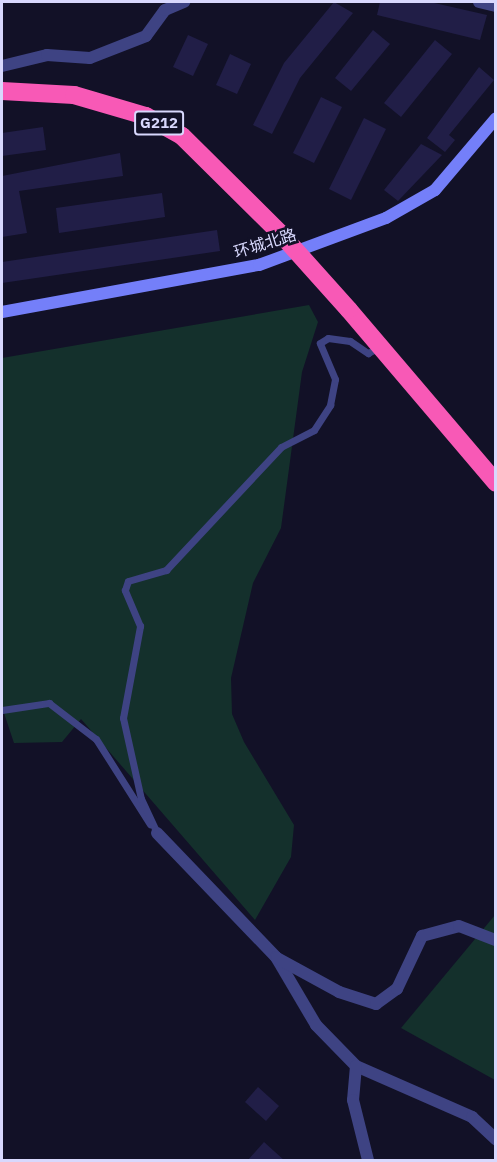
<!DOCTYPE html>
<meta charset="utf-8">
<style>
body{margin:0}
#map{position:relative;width:497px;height:1162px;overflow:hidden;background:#121127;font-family:"IBM Plex Sans","Noto Sans SC",sans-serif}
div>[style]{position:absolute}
.green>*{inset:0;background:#14302c}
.building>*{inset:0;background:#211e47}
.lane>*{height:7px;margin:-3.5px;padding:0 3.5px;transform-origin:3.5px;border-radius:3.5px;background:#3e4383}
.street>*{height:12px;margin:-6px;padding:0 6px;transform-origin:6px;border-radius:6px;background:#3e4383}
.secondary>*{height:12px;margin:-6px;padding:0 6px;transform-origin:6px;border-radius:6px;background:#747ff9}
.highway>*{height:18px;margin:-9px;padding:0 9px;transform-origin:9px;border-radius:9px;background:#f859b6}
.highway-bridge>*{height:18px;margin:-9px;padding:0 9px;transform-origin:9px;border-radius:9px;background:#f859b6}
span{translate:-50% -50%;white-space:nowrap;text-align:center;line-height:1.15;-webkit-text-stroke:5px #121127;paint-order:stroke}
.shield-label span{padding:2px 4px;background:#121127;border:2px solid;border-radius:4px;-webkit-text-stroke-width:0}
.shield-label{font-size:15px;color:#d8d8fd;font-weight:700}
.street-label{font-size:16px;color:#d8d8fd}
.frame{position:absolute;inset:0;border:3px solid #d8d8fd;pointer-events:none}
</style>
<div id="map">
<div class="green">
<i style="clip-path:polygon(309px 305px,318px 322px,302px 372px,281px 528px,253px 583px,231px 678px,232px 714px,244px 742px,294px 825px,291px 857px,255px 920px,81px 719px,62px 742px,14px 743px,2px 707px,2px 358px)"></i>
<i style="clip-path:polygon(495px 915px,495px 1080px,401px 1028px)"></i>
</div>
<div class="building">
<i style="clip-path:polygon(334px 2px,353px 13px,300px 78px,272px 134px,253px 125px,284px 63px)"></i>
<i style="clip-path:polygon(380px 2px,430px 2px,487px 15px,480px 40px,377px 15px)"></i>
<i style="clip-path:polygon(373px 30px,390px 44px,351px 91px,335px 78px)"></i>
<i style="clip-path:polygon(188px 35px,208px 44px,193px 76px,173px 67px)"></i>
<i style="clip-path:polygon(435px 40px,452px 54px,401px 117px,384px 103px)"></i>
<i style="clip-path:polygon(230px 54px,251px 64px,237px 94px,216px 85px)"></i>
<i style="clip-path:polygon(479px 67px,494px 80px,449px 135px,455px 140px,445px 152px,427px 138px)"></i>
<i style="clip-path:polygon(321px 97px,342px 107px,314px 163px,293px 153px)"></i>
<i style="clip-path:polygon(364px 118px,386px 129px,351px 200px,329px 189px)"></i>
<i style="clip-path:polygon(43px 127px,46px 150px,2px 156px,2px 133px)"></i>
<i style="clip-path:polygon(421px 144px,442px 155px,398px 201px,384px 190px)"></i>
<i style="clip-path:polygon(120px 153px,123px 176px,19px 191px,27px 233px,2px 237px,2px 176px)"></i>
<i style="clip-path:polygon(162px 193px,165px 217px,59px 233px,56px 208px)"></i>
<i style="clip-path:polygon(217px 230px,220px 251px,2px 283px,2px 262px)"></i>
<i style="clip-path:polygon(258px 1087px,279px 1106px,266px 1121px,245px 1102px)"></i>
<i style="clip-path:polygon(264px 1142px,285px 1161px,247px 1161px)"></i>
</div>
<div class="lane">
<i style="left:2px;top:710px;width:48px;rotate:-8.5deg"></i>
<i style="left:49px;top:703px;width:59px;rotate:37.5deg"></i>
<i style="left:96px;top:739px;width:101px;rotate:57.6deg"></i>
<i style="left:157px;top:833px;width:38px;rotate:-115deg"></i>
<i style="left:141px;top:799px;width:83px;rotate:-102.5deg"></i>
<i style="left:123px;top:718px;width:94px;rotate:-79.5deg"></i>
<i style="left:140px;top:626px;width:39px;rotate:-113deg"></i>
<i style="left:125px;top:590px;width:9px;rotate:-72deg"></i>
<i style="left:128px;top:581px;width:40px;rotate:-16deg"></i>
<i style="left:166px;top:570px;width:168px;rotate:-46.9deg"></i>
<i style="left:281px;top:447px;width:37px;rotate:-27deg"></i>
<i style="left:314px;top:430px;width:30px;rotate:-57deg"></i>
<i style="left:330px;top:405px;width:26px;rotate:-79deg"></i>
<i style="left:335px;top:379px;width:39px;rotate:-113deg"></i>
<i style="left:320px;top:343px;width:9px;rotate:-32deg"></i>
<i style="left:328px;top:338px;width:22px;rotate:8deg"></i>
<i style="left:350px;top:341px;width:22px;rotate:34deg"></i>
<i style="left:368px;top:353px;width:13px;rotate:-27deg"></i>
</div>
<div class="street">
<i style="left:479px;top:2px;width:17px;rotate:13deg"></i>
<i style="left:2px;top:66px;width:46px;rotate:-13.7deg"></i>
<i style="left:47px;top:55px;width:43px;rotate:4deg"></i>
<i style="left:90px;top:58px;width:60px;rotate:-21.4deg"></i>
<i style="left:146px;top:36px;width:32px;rotate:-54deg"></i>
<i style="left:165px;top:10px;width:21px;rotate:-23deg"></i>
<i style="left:157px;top:833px;width:172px;rotate:46.2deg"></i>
<i style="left:276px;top:957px;width:79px;rotate:59.5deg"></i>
<i style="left:316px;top:1025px;width:57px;rotate:45.7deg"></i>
<i style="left:356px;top:1066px;width:127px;rotate:23.7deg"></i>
<i style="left:472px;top:1117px;width:33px;rotate:43deg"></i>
<i style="left:277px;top:958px;width:71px;rotate:28.7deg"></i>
<i style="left:339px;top:992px;width:39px;rotate:18deg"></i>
<i style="left:376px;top:1004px;width:26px;rotate:-36deg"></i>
<i style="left:397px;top:989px;width:59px;rotate:-64.7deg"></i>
<i style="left:422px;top:936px;width:38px;rotate:-15deg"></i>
<i style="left:459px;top:926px;width:40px;rotate:21deg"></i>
<i style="left:356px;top:1066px;width:34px;rotate:95deg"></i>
<i style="left:353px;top:1100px;width:62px;rotate:76deg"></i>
</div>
<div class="secondary">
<i style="left:2px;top:312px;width:261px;rotate:-10.4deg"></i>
<i style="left:259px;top:265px;width:135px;rotate:-20.3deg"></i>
<i style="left:386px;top:218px;width:56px;rotate:-29.7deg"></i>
<i style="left:435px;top:190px;width:94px;rotate:-49.7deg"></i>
</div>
<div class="highway">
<i style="left:2px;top:91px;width:72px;rotate:3.2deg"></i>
<i style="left:74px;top:95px;width:75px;rotate:16.3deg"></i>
<i style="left:146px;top:116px;width:41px;rotate:29.1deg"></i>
<i style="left:182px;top:136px;width:138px;rotate:44.7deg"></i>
<i style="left:349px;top:310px;width:227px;rotate:49.6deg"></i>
</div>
<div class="highway-bridge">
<i style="left:280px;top:233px;width:103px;rotate:48.1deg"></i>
</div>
<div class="shield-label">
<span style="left:159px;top:123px">G212</span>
</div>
<div class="street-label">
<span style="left:265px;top:243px;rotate:-17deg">环城北路</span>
</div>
<div class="frame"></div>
</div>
